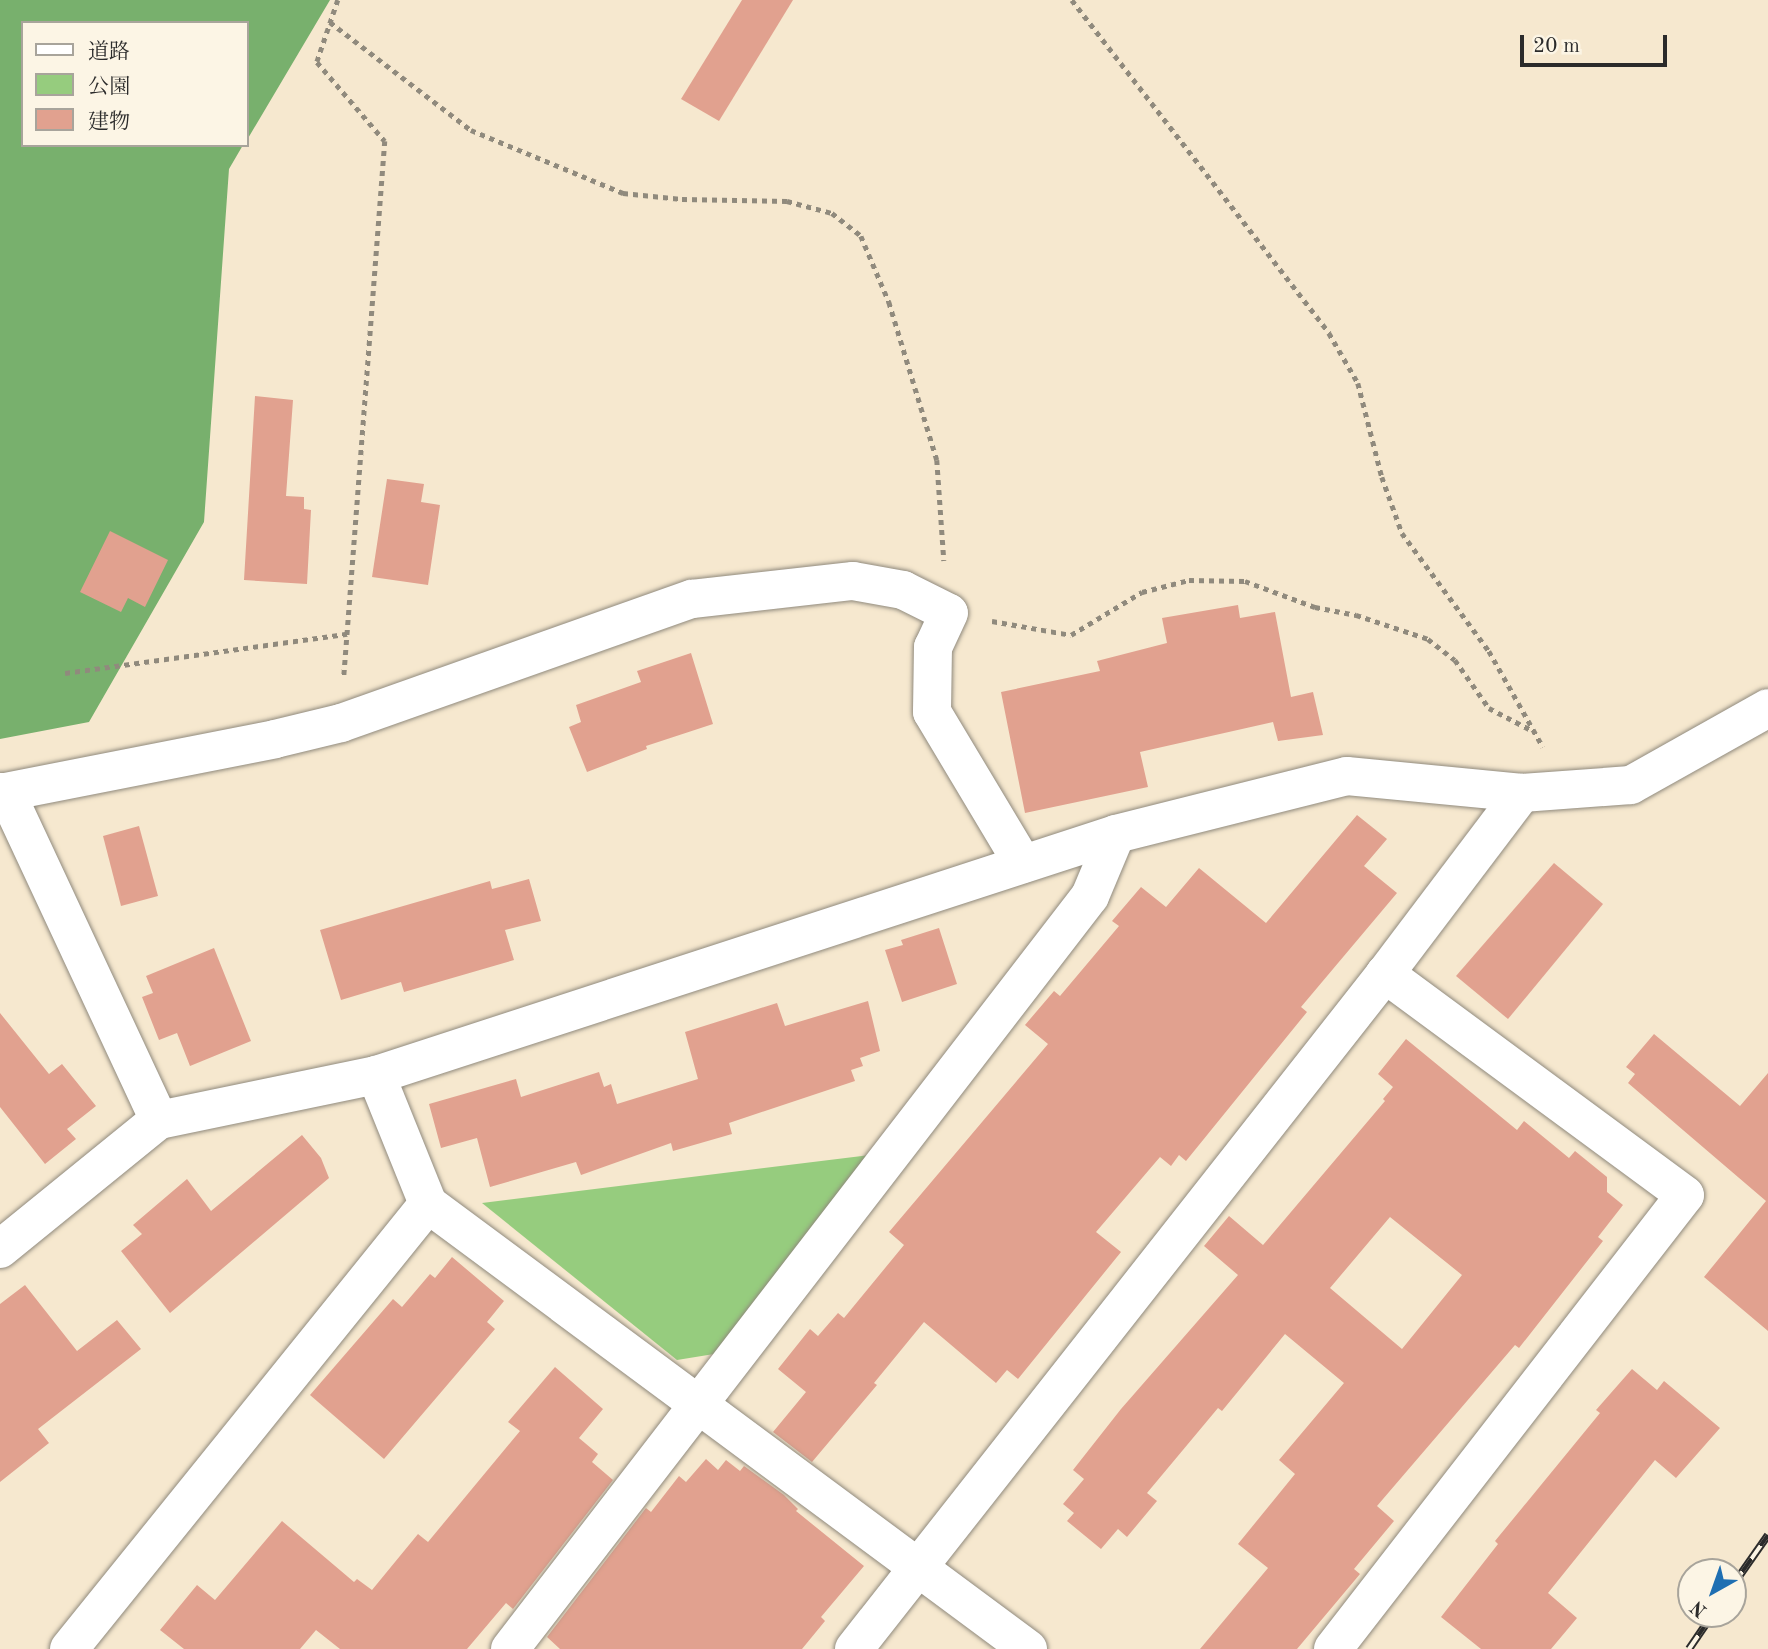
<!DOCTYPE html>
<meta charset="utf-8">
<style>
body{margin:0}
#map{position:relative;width:1768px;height:1649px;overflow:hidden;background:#f6e8cf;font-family:"Old Standard TT","Noto Serif JP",serif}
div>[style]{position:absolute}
.green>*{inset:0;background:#96cc7e}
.forest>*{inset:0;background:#78b06d}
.building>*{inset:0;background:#e1a18f}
.path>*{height:4.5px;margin-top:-2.25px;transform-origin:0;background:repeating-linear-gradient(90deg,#908a7d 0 5px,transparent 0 10px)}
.roads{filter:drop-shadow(0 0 2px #908a7d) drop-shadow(0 0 2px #908a7d)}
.minor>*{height:38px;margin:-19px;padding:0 19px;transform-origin:19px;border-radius:19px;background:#fff}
.rail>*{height:8px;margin-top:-4px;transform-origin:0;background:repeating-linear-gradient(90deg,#fcf5e5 0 16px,#2b2b2b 0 32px);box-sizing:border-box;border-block:2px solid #2b2b2b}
span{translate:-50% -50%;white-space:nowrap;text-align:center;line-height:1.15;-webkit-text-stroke:6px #fcf5e5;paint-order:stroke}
.legend{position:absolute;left:21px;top:21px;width:228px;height:126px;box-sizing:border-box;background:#fcf5e5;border:2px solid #a8a49b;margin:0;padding:9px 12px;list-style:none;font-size:21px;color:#2b2b2b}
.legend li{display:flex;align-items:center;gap:14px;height:35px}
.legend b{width:35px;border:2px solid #a8a49b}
.north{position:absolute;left:1677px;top:1558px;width:70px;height:70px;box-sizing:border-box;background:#fcf5e5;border:2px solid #a8a49b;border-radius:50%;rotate:220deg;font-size:19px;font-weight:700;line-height:28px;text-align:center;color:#2b2b2b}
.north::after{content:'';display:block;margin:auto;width:24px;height:32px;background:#1f6fb2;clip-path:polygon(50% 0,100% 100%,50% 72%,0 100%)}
.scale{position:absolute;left:1520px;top:35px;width:147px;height:32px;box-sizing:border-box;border:4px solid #2b2b2b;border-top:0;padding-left:9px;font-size:21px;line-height:24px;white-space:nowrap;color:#2b2b2b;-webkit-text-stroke:5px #fcf5e5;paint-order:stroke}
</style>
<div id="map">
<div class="green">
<i style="clip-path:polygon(870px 1155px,714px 1354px,677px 1360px,482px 1203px)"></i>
</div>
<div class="forest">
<i style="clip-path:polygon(0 0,330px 0,247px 140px,247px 23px,23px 23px,23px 145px,243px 145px,229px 169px,204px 522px,89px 722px,0 739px)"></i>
</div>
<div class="building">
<i style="clip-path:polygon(742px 0,793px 0,719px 121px,681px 99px)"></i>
<i style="clip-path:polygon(255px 396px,293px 400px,286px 496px,304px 497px,304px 509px,311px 510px,307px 584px,244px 580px)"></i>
<i style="clip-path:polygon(387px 479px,424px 484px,421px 502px,440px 505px,428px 585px,372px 577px)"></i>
<i style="clip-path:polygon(110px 531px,168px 560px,145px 607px,128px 598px,121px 612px,80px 592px)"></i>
<i style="clip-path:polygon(1238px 605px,1240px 618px,1275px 612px,1291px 697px,1313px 692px,1323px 735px,1278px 741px,1273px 722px,1140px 752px,1148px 787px,1025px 813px,1001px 692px,1100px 671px,1097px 661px,1167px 643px,1162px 618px)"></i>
<i style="clip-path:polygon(691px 653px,713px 724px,646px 746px,647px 749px,587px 772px,569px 727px,581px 722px,576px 705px,641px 682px,637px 671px)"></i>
<i style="clip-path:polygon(1357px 815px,1387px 839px,1364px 866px,1397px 893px,1301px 1007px,1307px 1012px,1186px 1161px,1179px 1155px,1171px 1166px,1160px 1157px,1096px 1232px,1121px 1252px,1018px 1379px,1007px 1370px,996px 1383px,924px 1322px,874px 1383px,877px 1385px,812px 1462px,773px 1432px,806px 1392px,778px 1369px,810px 1329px,818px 1336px,838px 1313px,844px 1318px,904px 1245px,889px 1232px,1048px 1044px,1025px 1025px,1054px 991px,1060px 996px,1119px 926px,1112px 921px,1141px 887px,1166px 907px,1199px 868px,1266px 923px)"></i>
<i style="clip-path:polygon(139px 826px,158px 896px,121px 906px,103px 836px)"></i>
<i style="clip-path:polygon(1554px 863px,1603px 904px,1508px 1019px,1456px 976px)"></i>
<i style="clip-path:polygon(529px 879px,541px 921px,505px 930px,514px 960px,404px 992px,401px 982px,341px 1000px,320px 930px,490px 881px,492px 889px)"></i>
<i style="clip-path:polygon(939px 928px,957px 984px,902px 1002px,885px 950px,903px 945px,901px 940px)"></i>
<i style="clip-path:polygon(214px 948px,251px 1041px,190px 1066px,177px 1033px,159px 1040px,142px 997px,153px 993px,146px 976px)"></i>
<i style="clip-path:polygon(868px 1001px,880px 1051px,860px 1058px,863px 1066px,851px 1070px,855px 1081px,729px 1123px,732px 1134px,673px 1151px,671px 1143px,581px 1175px,576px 1162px,490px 1187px,477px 1138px,441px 1148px,429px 1104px,516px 1079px,521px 1097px,599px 1072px,604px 1087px,611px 1084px,617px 1104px,698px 1079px,685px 1032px,777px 1003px,785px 1026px)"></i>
<i style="clip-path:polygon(0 1013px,49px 1074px,62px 1064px,96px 1106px,67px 1129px,76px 1139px,45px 1164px,0 1107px)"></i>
<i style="clip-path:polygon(1654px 1034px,1740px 1106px,1768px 1073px,1768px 1331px,1704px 1277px,1766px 1201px,1628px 1083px,1635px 1074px,1626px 1067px)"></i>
<i style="clip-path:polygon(evenodd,1406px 1039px,1517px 1130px,1524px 1121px,1569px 1158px,1575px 1151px,1607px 1177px,1607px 1192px,1623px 1205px,1598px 1237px,1603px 1241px,1519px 1348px,1515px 1345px,1377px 1506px,1394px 1521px,1354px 1569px,1360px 1574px,1297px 1649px,1200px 1649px,1268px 1568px,1238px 1544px,1295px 1474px,1279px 1460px,1344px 1383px,1285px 1334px,1222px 1411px,1218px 1408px,1147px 1493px,1157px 1501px,1127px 1537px,1118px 1529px,1101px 1549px,1067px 1521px,1074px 1513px,1063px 1504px,1084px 1479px,1073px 1470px,1121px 1409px,1238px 1275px,1204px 1246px,1229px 1216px,1263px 1245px,1385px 1101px,1383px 1099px,1393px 1087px,1378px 1074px,1406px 1039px,1390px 1217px,1462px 1275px,1402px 1349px,1330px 1288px,1390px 1217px)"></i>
<i style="clip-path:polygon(302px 1135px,321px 1158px,329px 1178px,170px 1313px,121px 1251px,142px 1234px,133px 1225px,187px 1179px,211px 1211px)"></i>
<i style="clip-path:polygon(452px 1257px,504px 1301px,487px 1322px,495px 1329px,384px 1459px,310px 1395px,393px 1299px,402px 1307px,430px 1274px,435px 1278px)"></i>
<i style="clip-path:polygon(25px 1285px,77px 1351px,117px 1320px,141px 1349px,38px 1429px,49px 1443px,0 1482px,0 1304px)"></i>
<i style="clip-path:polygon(555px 1367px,603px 1409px,579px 1438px,598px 1454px,592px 1462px,613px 1480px,513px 1609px,506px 1603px,467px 1649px,340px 1649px,316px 1630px,300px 1649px,184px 1649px,160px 1630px,197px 1585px,215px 1600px,282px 1521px,354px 1582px,357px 1579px,372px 1590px,418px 1534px,428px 1542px,520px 1431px,508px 1422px)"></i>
<i style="clip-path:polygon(1632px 1369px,1657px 1390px,1664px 1381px,1720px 1428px,1676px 1478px,1655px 1460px,1548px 1593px,1577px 1618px,1551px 1649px,1481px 1649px,1441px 1617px,1498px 1544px,1495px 1541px,1600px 1413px,1596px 1410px)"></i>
<i style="clip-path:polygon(706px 1459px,718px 1470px,726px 1460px,740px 1471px,744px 1466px,784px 1495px,798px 1509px,796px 1511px,864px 1566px,821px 1617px,825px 1621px,802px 1649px,560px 1649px,547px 1637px,646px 1508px,651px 1512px,679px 1476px,686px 1482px)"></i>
</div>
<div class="path">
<i style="left:338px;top:0;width:65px;rotate:108.7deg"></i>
<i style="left:317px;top:62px;width:104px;rotate:49.3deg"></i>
<i style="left:385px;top:141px;width:537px;rotate:94.38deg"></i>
<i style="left:1072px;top:0;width:421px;rotate:52.3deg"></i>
<i style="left:1329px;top:333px;width:58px;rotate:59.9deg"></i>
<i style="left:1358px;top:383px;width:97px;rotate:75.7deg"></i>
<i style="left:1382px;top:477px;width:59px;rotate:70.3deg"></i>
<i style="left:1402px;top:533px;width:147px;rotate:53.6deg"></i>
<i style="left:1489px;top:651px;width:110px;rotate:60.6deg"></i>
<i style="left:330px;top:22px;width:178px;rotate:37.5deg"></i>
<i style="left:471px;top:130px;width:165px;rotate:22.5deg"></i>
<i style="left:623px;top:193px;width:59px;rotate:5.8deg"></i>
<i style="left:682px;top:199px;width:105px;rotate:1.1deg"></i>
<i style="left:787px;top:201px;width:47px;rotate:14.9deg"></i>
<i style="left:832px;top:213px;width:37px;rotate:38deg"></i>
<i style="left:861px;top:236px;width:72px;rotate:67deg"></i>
<i style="left:889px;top:302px;width:165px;rotate:73.1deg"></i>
<i style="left:937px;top:460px;width:101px;rotate:86deg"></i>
<i style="left:992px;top:621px;width:80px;rotate:10deg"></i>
<i style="left:1071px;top:635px;width:83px;rotate:-31.2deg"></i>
<i style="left:1142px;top:592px;width:49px;rotate:-14.3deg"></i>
<i style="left:1189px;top:580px;width:56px;rotate:1deg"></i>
<i style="left:1245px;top:581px;width:75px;rotate:20.4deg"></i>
<i style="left:1315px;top:607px;width:42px;rotate:11deg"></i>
<i style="left:1356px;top:615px;width:76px;rotate:18.4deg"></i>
<i style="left:1428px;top:639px;width:34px;rotate:38deg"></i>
<i style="left:1455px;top:660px;width:59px;rotate:54.7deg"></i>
<i style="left:1489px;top:708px;width:52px;rotate:27.6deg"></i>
<i style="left:65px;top:673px;width:285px;rotate:-7.9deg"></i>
</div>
<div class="roads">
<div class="minor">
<i style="left:0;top:792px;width:6px"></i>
<i style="left:6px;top:792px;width:362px;rotate:65deg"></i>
<i style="left:6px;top:792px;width:274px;rotate:-11.1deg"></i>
<i style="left:275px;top:739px;width:68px;rotate:-13.6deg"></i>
<i style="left:341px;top:723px;width:372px;rotate:-19.5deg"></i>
<i style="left:692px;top:599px;width:162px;rotate:-6.4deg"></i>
<i style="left:853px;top:581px;width:51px;rotate:10.2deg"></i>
<i style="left:903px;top:590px;width:51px;rotate:26.6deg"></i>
<i style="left:949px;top:613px;width:38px;rotate:115deg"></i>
<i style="left:933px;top:647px;width:65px;rotate:90.9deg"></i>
<i style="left:932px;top:712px;width:177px;rotate:59.1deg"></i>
<i style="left:376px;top:1075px;width:139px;rotate:68deg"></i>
<i style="left:428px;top:1204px;width:747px;rotate:36.56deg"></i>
<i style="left:0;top:1249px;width:205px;rotate:-39.1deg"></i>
<i style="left:159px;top:1120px;width:222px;rotate:-11.7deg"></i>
<i style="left:376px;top:1075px;width:778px;rotate:-18.04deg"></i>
<i style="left:1116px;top:834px;width:238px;rotate:-14.1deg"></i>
<i style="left:1347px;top:776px;width:176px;rotate:5.5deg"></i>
<i style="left:1522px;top:793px;width:109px;rotate:-4.2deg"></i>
<i style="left:1631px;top:785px;width:157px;rotate:-29.3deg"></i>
<i style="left:69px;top:1649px;width:572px;rotate:-51.11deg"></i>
<i style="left:510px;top:1649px;width:950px;rotate:-52.39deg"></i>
<i style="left:1090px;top:896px;width:67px;rotate:-67.2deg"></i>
<i style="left:854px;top:1649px;width:859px;rotate:-51.81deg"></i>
<i style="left:1385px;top:974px;width:227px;rotate:-52.9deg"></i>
<i style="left:1333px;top:1649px;width:574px;rotate:-52.21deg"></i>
<i style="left:1685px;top:1195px;width:373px;rotate:-143.6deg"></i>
</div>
</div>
<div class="rail">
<i style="left:1733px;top:1585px;width:61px;rotate:-55deg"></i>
<i style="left:1689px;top:1649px;width:42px;rotate:-55.6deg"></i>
</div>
<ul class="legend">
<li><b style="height:9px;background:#fff"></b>道路</li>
<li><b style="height:19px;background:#96cc7e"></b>公園</li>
<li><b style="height:19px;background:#e1a18f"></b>建物</li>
</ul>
<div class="north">N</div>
<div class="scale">20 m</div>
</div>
